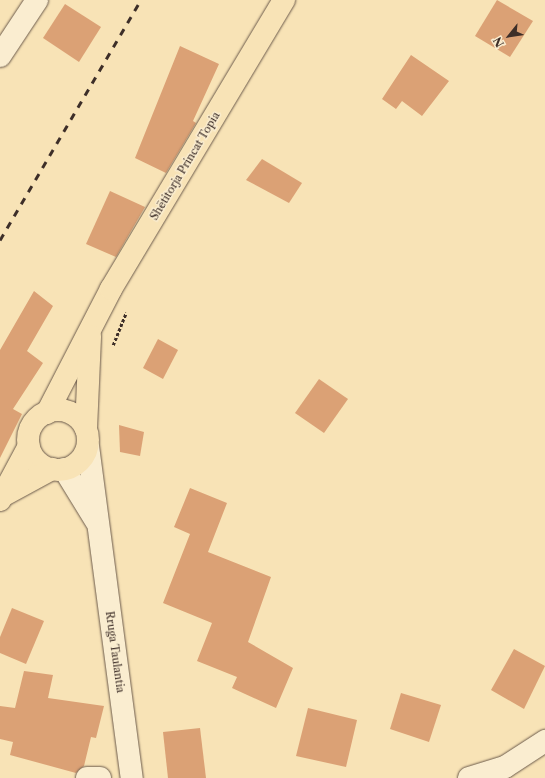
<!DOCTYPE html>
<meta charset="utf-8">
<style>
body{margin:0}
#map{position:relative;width:545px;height:778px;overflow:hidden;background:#f8e3b6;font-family:"Libre Caslon Text",serif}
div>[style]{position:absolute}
.building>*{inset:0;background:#dba175}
.path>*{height:2.5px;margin-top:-1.25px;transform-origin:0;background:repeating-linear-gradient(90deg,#3d2e28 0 3px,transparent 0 5px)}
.roads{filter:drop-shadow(0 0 1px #6c5b4c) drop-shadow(0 0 1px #6c5b4c)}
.minor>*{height:22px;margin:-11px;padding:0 11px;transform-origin:11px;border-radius:11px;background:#faedd0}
.major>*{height:22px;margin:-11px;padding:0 11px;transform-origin:11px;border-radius:11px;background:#f8e3b6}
.major>.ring{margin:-11px;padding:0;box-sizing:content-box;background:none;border:22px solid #f8e3b6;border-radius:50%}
.rail>*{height:3px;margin-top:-1.5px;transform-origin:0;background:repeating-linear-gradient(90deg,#3d2e28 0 7px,transparent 0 14px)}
span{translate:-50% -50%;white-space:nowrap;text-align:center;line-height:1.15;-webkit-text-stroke:3px #faedd0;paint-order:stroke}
.street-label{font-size:11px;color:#3d2e28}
.north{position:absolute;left:489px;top:16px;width:40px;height:40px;-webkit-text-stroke:3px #faedd0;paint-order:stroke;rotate:240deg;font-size:11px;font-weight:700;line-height:16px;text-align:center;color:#3d2e28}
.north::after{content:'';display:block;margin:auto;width:14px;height:18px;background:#3d2e28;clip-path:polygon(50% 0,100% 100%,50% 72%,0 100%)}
</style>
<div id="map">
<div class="building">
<i style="clip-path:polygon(497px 0,533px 21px,510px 57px,475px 36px)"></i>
<i style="clip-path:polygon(65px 4px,101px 27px,79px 62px,43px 38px)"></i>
<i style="clip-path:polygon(180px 46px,219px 64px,193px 121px,196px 123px,166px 173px,135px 158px)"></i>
<i style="clip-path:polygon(411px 55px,449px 81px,422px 116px,402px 101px,396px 109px,382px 99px)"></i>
<i style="clip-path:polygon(262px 159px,302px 183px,289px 203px,246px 180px)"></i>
<i style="clip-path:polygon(110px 191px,145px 207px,116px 257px,86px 244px)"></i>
<i style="clip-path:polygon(34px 291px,53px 306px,27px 351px,43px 363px,13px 409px,22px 414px,0 458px,0 350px)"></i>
<i style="clip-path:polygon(158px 339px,178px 350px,163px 379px,143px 368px)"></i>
<i style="clip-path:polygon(319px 379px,348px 399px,324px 433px,295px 413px)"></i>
<i style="clip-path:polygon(119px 425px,144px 432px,140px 456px,120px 452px)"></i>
<i style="clip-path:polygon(190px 488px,227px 503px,208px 552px,271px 577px,248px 642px,293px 668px,276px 708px,232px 688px,237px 677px,197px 661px,212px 623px,163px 603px,190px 534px,174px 527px)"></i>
<i style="clip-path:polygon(12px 608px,44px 621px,26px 664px,0 653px,0 637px)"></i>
<i style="clip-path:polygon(514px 649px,545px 666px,524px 709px,491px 690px)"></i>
<i style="clip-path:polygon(24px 671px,53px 675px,48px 698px,104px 706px,96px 738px,91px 737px,84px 766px,76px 773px,10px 755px,13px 742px,0 739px,0 706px,15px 708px)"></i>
<i style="clip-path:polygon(401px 693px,441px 705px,429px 742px,390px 729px)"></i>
<i style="clip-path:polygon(308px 708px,357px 720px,346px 767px,296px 756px)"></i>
<i style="clip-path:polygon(200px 728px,206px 778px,168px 778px,163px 732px)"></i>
</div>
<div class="path">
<i style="left:113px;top:345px;width:35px;rotate:-68deg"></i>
</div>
<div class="roads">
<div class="minor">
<i style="left:0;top:56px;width:67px;rotate:-56.5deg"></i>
<i style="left:88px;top:446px;width:335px;rotate:82.5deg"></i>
<i style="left:64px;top:469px;width:61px;rotate:58.4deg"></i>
<i style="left:87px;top:778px;width:13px"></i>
<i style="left:469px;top:778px;width:38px;rotate:-17deg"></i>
<i style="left:505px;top:767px;width:48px;rotate:-33deg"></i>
</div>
<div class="major">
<i class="ring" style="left:28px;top:410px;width:38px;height:38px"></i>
<i style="left:47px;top:413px;width:140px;rotate:-62.7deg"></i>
<i style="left:111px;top:289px;width:337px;rotate:-59.1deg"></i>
<i style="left:86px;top:429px;width:93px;rotate:-87.5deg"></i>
<i style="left:2px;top:496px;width:57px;rotate:-28.4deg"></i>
<i style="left:0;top:500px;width:61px;rotate:-61.8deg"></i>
</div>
</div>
<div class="rail">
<i style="left:0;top:240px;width:278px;rotate:-59.6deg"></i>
</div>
<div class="street-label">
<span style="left:185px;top:166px;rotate:-59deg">Shëtitorja Princat Topia</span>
<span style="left:115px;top:652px;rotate:82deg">Rruga Taulantia</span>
</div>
<div class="north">N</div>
</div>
